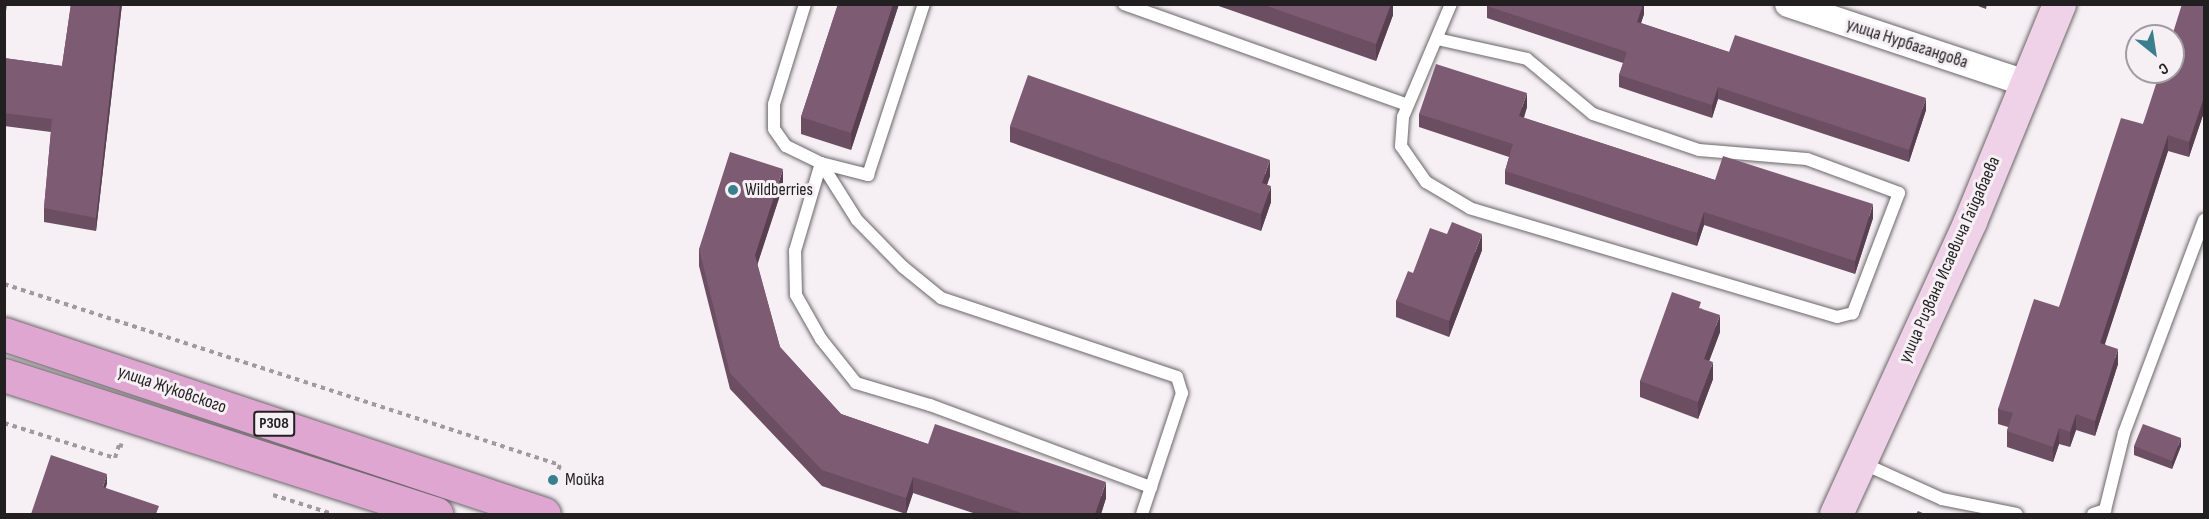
<!DOCTYPE html>
<meta charset="utf-8">
<style>
body{margin:0}
#map{position:relative;width:2209px;height:519px;overflow:hidden;background:#f6f0f4;font-family:"Sofia Sans Condensed",sans-serif}
div>[style]{position:absolute}
.path>*{height:4px;margin-top:-2px;transform-origin:0;background:repeating-linear-gradient(90deg,#9f9a9d 0 4.5px,transparent 0 9px)}
.roads{filter:drop-shadow(0 0 2px #6b6669) drop-shadow(0 0 2px #6b6669)}
.lane>*{height:12px;margin:-6px;padding:0 6px;transform-origin:6px;border-radius:6px;background:#fff}
.street>*{height:26px;margin:-13px;padding:0 13px;transform-origin:13px;border-radius:13px;background:#fff}
.secondary>*{height:33px;margin:-16.5px;padding:0 16.5px;transform-origin:16.5px;border-radius:16.5px;background:#f0d2e8}
.primary>*{height:33px;margin:-16.5px;padding:0 16.5px;transform-origin:16.5px;border-radius:16.5px;background:#e0a6d2}
.wall>*{inset:0;background:#6c4e63}
.shaded-wall>*{inset:0;background:#584050}
.building>*{inset:0;background:#7d5b73}
.dots>*{width:16px;height:16px;translate:-50% -50%;box-sizing:border-box;border:3px solid #f6f0f4;border-radius:50%}
span{translate:-50% -50%;white-space:nowrap;text-align:center;line-height:1.15;-webkit-text-stroke:6px #f6f0f4;paint-order:stroke}
.shield-label span{padding:2px 4px;background:#f6f0f4;border:2px solid;border-radius:4px;-webkit-text-stroke-width:0}
.shield-label{font-size:16px;color:#221f21;font-weight:700}
.street-label{font-size:18px;color:#221f21}
.poi-label{font-size:18px;color:#221f21}
.left{translate:0 -50%;text-align:left}
.frame{position:absolute;inset:0;border:6px solid #221f21;pointer-events:none}
.north{position:absolute;left:2125px;top:24px;width:60px;height:60px;box-sizing:border-box;background:#f6f0f4;border:2px solid #a19ca0;border-radius:50%;rotate:150deg;font-size:16px;font-weight:700;line-height:24px;text-align:center;color:#221f21}
.north::after{content:'';display:block;margin:auto;width:21px;height:27px;background:#3b7f8f;clip-path:polygon(50% 0,100% 100%,50% 72%,0 100%)}
</style>
<div id="map">
<div class="path">
<i style="left:4px;top:284px;width:585px;rotate:18.03deg"></i>
<i style="left:560px;top:465px;width:24px;rotate:109deg"></i>
<i style="left:4px;top:423px;width:116px;rotate:17.5deg"></i>
<i style="left:115px;top:458px;width:14px;rotate:-73deg"></i>
<i style="left:119px;top:445px;width:4px;rotate:14deg"></i>
<i style="left:273px;top:495px;width:63px;rotate:17.6deg"></i>
</div>
<div class="roads">
<div class="lane">
<i style="left:805px;top:4px;width:105px;rotate:107.2deg"></i>
<i style="left:774px;top:104px;width:25px;rotate:90deg"></i>
<i style="left:774px;top:129px;width:21px;rotate:55deg"></i>
<i style="left:786px;top:146px;width:39px;rotate:26deg"></i>
<i style="left:821px;top:163px;width:49px;rotate:14.3deg"></i>
<i style="left:868px;top:175px;width:180px;rotate:-71.9deg"></i>
<i style="left:1124px;top:4px;width:301px;rotate:19.6deg"></i>
<i style="left:1437px;top:39px;width:92px;rotate:12.5deg"></i>
<i style="left:1527px;top:59px;width:86px;rotate:39.8deg"></i>
<i style="left:1593px;top:114px;width:65px;rotate:18.7deg"></i>
<i style="left:1655px;top:135px;width:46px;rotate:18.8deg"></i>
<i style="left:1699px;top:150px;width:108px;rotate:4.8deg"></i>
<i style="left:1807px;top:159px;width:98px;rotate:20.3deg"></i>
<i style="left:1899px;top:193px;width:129px;rotate:111deg"></i>
<i style="left:1853px;top:313px;width:16px;rotate:166deg"></i>
<i style="left:1837px;top:317px;width:383px;rotate:-163.5deg"></i>
<i style="left:1470px;top:208px;width:51px;rotate:-149.4deg"></i>
<i style="left:1426px;top:182px;width:44px;rotate:-124.8deg"></i>
<i style="left:1401px;top:146px;width:29px;rotate:-86deg"></i>
<i style="left:1403px;top:117px;width:123px;rotate:-67deg"></i>
<i style="left:821px;top:163px;width:67px;rotate:57.7deg"></i>
<i style="left:857px;top:220px;width:66px;rotate:45.6deg"></i>
<i style="left:903px;top:267px;width:49px;rotate:39.2deg"></i>
<i style="left:941px;top:298px;width:249px;rotate:18.5deg"></i>
<i style="left:1177px;top:377px;width:17px;rotate:73deg"></i>
<i style="left:1182px;top:393px;width:127px;rotate:108.3deg"></i>
<i style="left:821px;top:163px;width:92px;rotate:106.5deg"></i>
<i style="left:795px;top:251px;width:44px;rotate:88.7deg"></i>
<i style="left:796px;top:295px;width:51px;rotate:60.4deg"></i>
<i style="left:821px;top:339px;width:56px;rotate:51.5deg"></i>
<i style="left:856px;top:383px;width:77px;rotate:16.6deg"></i>
<i style="left:930px;top:405px;width:236px;rotate:20.4deg"></i>
<i style="left:1860px;top:462px;width:90px;rotate:24.3deg"></i>
<i style="left:1942px;top:499px;width:76px;rotate:11.3deg"></i>
<i style="left:2093px;top:514px;width:13px;rotate:-18deg"></i>
<i style="left:2105px;top:510px;width:79px;rotate:-76.1deg"></i>
<i style="left:2124px;top:433px;width:228px;rotate:-69.4deg"></i>
</div>
<div class="street">
<i style="left:1788px;top:4px;width:251px;rotate:18.4deg"></i>
</div>
<div class="secondary">
<i style="left:1836px;top:514px;width:322px;rotate:-65.4deg"></i>
<i style="left:1970px;top:221px;width:235px;rotate:-67.7deg"></i>
</div>
<div class="primary">
<i style="left:4px;top:334px;width:569px;rotate:18.43deg"></i>
<i style="left:4px;top:375px;width:454px;rotate:17.8deg"></i>
</div>
</div>
<div class="wall">
<i style="clip-path:polygon(71px 4px,122px 4px,96px 231px,44px 222px,44px 208px,51px 132px,4px 126px,4px 58px,62px 66px)"></i>
<i style="clip-path:polygon(838px 4px,899px 4px,851px 150px,801px 134px,801px 117px)"></i>
<i style="clip-path:polygon(1213px 4px,1393px 4px,1393px 15px,1376px 61px)"></i>
<i style="clip-path:polygon(1644px 4px,1644px 14px,1641px 23px,1729px 52px,1926px 110px,1909px 162px,1718px 99px,1712px 118px,1619px 87px,1619px 75px,1623px 63px,1487px 18px,1487px 6px)"></i>
<i style="clip-path:polygon(1973px 4px,1987px 4px,1986px 9px)"></i>
<i style="clip-path:polygon(2205px 4px,2205px 109px,2189px 157px,2168px 151px,2105px 344px,2118px 364px,2095px 436px,2076px 430px,2070px 447px,2059px 444px,2053px 462px,2007px 447px,2007px 431px,2008px 427px,1998px 424px,1998px 409px,2059px 307px,2143px 124px)"></i>
<i style="clip-path:polygon(1527px 107px,1524px 118px,1715px 180px,1873px 218px,1855px 274px,1704px 225px,1697px 246px,1505px 184px,1505px 171px,1509px 157px,1419px 127px,1419px 114px)"></i>
<i style="clip-path:polygon(1010px 126px,1270px 176px,1267px 185px,1271px 202px,1261px 231px,1010px 142px)"></i>
<i style="clip-path:polygon(783px 186px,757px 264px,780px 347px,841px 414px,928px 444px,1106px 498px,1101px 514px,976px 514px,913px 493px,906px 514px,822px 486px,730px 389px,699px 266px,699px 249px)"></i>
<i style="clip-path:polygon(1482px 250px,1449px 337px,1396px 317px,1396px 301px,1413px 273px)"></i>
<i style="clip-path:polygon(1701px 308px,1720px 332px,1709px 361px,1713px 379px,1698px 419px,1640px 397px,1640px 381px)"></i>
<i style="clip-path:polygon(2134px 446px,2181px 446px,2172px 469px,2134px 455px)"></i>
</div>
<div class="shaded-wall">
<i style="clip-path:polygon(5px 4px,7px 4px,4px 25px,4px 12px)"></i>
<i style="clip-path:polygon(120px 4px,122px 4px,96px 231px,96px 218px)"></i>
<i style="clip-path:polygon(893px 4px,899px 4px,851px 150px,851px 133px)"></i>
<i style="clip-path:polygon(1391px 4px,1393px 4px,1393px 15px,1376px 61px,1376px 44px)"></i>
<i style="clip-path:polygon(1643px 4px,1644px 4px,1644px 14px,1637px 35px,1637px 22px)"></i>
<i style="clip-path:polygon(1718px 87px,1718px 99px,1712px 118px,1712px 105px)"></i>
<i style="clip-path:polygon(1527px 93px,1527px 107px,1519px 130px,1519px 116px)"></i>
<i style="clip-path:polygon(2205px 94px,2205px 109px,2189px 157px,2189px 142px)"></i>
<i style="clip-path:polygon(1926px 98px,1926px 110px,1909px 162px,1909px 150px)"></i>
<i style="clip-path:polygon(2168px 135px,2168px 151px,2100px 358px,2100px 343px)"></i>
<i style="clip-path:polygon(1270px 160px,1270px 176px,1262px 199px,1262px 183px)"></i>
<i style="clip-path:polygon(783px 169px,783px 186px,755px 272px,755px 255px)"></i>
<i style="clip-path:polygon(1271px 186px,1271px 202px,1261px 231px,1261px 214px)"></i>
<i style="clip-path:polygon(1873px 204px,1873px 218px,1855px 274px,1855px 261px)"></i>
<i style="clip-path:polygon(1704px 212px,1704px 225px,1697px 246px,1697px 233px)"></i>
<i style="clip-path:polygon(1482px 234px,1482px 250px,1449px 337px,1449px 321px)"></i>
<i style="clip-path:polygon(1720px 315px,1720px 332px,1704px 375px,1704px 359px)"></i>
<i style="clip-path:polygon(2118px 349px,2118px 364px,2095px 436px,2095px 421px)"></i>
<i style="clip-path:polygon(1713px 362px,1713px 379px,1698px 419px,1698px 402px)"></i>
<i style="clip-path:polygon(2076px 414px,2076px 430px,2070px 447px,2070px 432px)"></i>
<i style="clip-path:polygon(2059px 428px,2059px 444px,2053px 462px,2053px 447px)"></i>
<i style="clip-path:polygon(2181px 438px,2181px 446px,2172px 469px,2172px 461px)"></i>
<i style="clip-path:polygon(107px 474px,107px 484px,103px 497px,103px 487px)"></i>
<i style="clip-path:polygon(913px 477px,913px 493px,906px 514px,906px 498px)"></i>
<i style="clip-path:polygon(1106px 482px,1106px 498px,1101px 514px,1095px 514px)"></i>
</div>
<div class="building">
<i style="clip-path:polygon(71px 4px,120px 4px,96px 218px,44px 208px,52px 119px,4px 113px,4px 58px,62px 66px)"></i>
<i style="clip-path:polygon(838px 4px,893px 4px,851px 133px,801px 117px)"></i>
<i style="clip-path:polygon(1261px 4px,1391px 4px,1376px 44px)"></i>
<i style="clip-path:polygon(1487px 4px,1643px 4px,1637px 22px,1729px 52px,1735px 35px,1926px 98px,1909px 150px,1718px 87px,1712px 105px,1619px 75px,1627px 52px,1487px 6px)"></i>
<i style="clip-path:polygon(2182px 4px,2205px 4px,2205px 94px,2189px 142px,2168px 135px,2100px 343px,2118px 349px,2095px 421px,2076px 414px,2070px 432px,2059px 428px,2053px 447px,2007px 431px,2013px 413px,1998px 409px,2034px 299px,2059px 307px,2121px 118px,2143px 124px,2160px 72px,2173px 72px,2173px 36px,2172px 36px)"></i>
<i style="clip-path:polygon(1436px 64px,1527px 93px,1519px 116px,1715px 180px,1723px 156px,1873px 204px,1855px 261px,1704px 212px,1697px 233px,1505px 171px,1513px 144px,1419px 114px)"></i>
<i style="clip-path:polygon(1028px 75px,1270px 160px,1262px 183px,1271px 186px,1261px 214px,1010px 126px)"></i>
<i style="clip-path:polygon(730px 152px,783px 169px,755px 255px,780px 347px,841px 414px,928px 444px,935px 424px,1106px 482px,1095px 514px,1025px 514px,913px 477px,906px 498px,822px 470px,730px 373px,699px 249px)"></i>
<i style="clip-path:polygon(1452px 222px,1482px 234px,1449px 321px,1396px 301px,1408px 271px,1413px 273px,1430px 228px,1447px 234px)"></i>
<i style="clip-path:polygon(1672px 292px,1701px 302px,1699px 308px,1720px 315px,1704px 359px,1713px 362px,1698px 402px,1640px 381px)"></i>
<i style="clip-path:polygon(2143px 424px,2181px 438px,2172px 461px,2134px 446px)"></i>
<i style="clip-path:polygon(51px 455px,107px 474px,103px 487px,159px 506px,156px 514px,31px 514px)"></i>
<i style="clip-path:polygon(1918px 511px,1925px 514px,1916px 514px)"></i>
</div>
<div class="dots">
<i style="left:733px;top:190px;background:#3b7f8f"></i>
<i style="left:553px;top:480px;background:#3b7f8f"></i>
</div>
<div class="shield-label">
<span style="left:274px;top:424px">P308</span>
</div>
<div class="street-label">
<span style="left:1907px;top:44px;rotate:18deg">улица Нурбагандова</span>
<span style="left:1950px;top:260px;rotate:-66deg">улица Ризвана Исаевича Гайдабаева</span>
<span style="left:172px;top:390px;rotate:19deg">улица Жуковского</span>
</div>
<div class="poi-label">
<span class="left" style="left:745px;top:190px">Wildberries</span>
<span class="left" style="left:565px;top:480px">Мойка</span>
</div>
<div class="frame"></div>
<div class="north">С</div>
</div>
